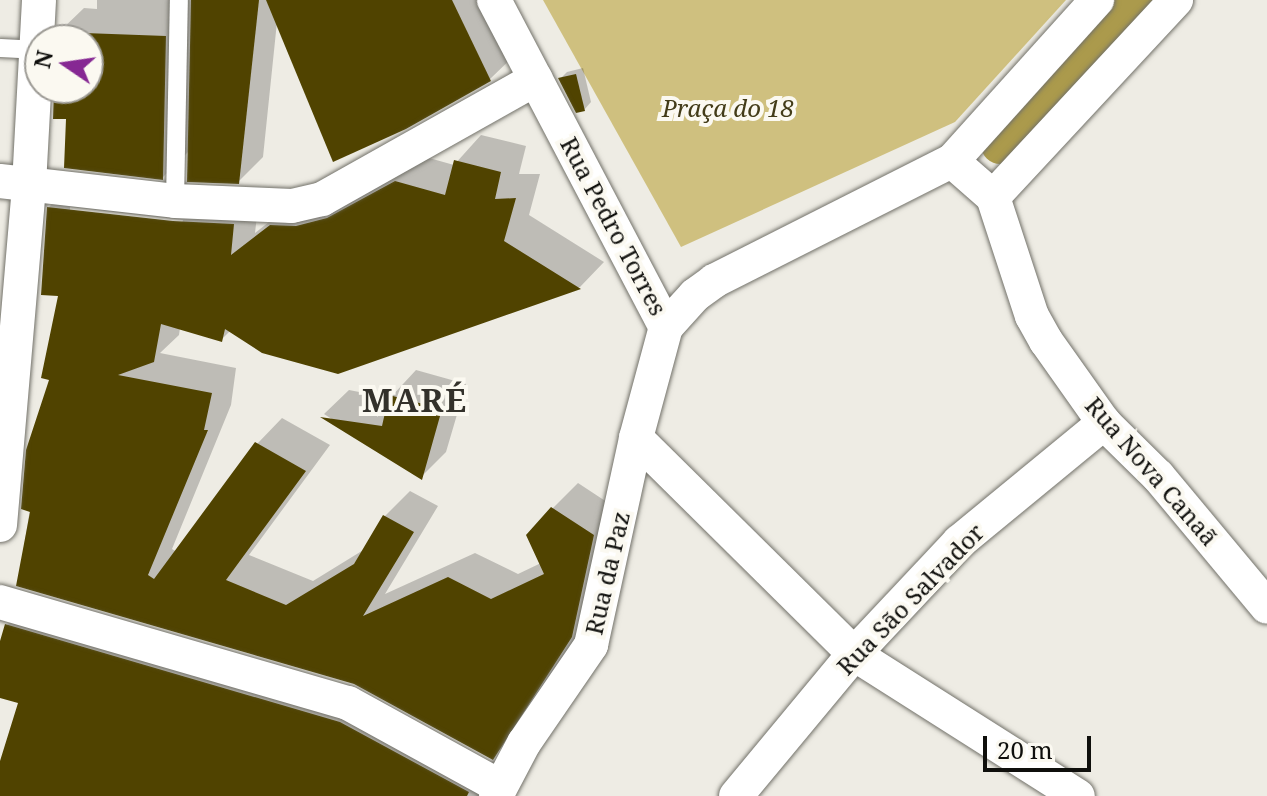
<!DOCTYPE html>
<meta charset="utf-8">
<style>
body{margin:0}
#map{position:relative;width:1267px;height:796px;overflow:hidden;background:#eeece4;font-family:"Noto Serif",serif}
div>[style]{position:absolute}
.green>*{inset:0;background:#cfc07f}
.shadow>*{inset:0;background:#0003}
.canal>*{height:38px;margin:-19px;padding:0 19px;transform-origin:19px;border-radius:19px;background:#ab9a4c}
.building>*{inset:0;background:#504300}
.roads{filter:drop-shadow(0 0 2px #727169) drop-shadow(0 0 2px #727169)}
.service>*{height:18px;margin:-9px;padding:0 9px;transform-origin:9px;border-radius:9px;background:#fff}
.minor>*{height:34px;margin:-17px;padding:0 17px;transform-origin:17px;border-radius:17px;background:#fff}
span{translate:-50% -50%;white-space:nowrap;text-align:center;line-height:1.15;-webkit-text-stroke:8px #fbf9f1;paint-order:stroke}
.park-label{font-size:24px;color:#433c19;font-style:italic}
.street-label{font-size:24px;color:#0f0f0c}
.district-label{font-size:32px;color:#33312b;font-weight:700;letter-spacing:2px}
.north{position:absolute;left:24px;top:24px;width:80px;height:80px;box-sizing:border-box;background:#fbf9f1;border:2px solid #9d9b95;border-radius:50%;rotate:283deg;font-size:22px;font-weight:700;line-height:32px;text-align:center;color:#0f0f0c}
.north::after{content:'';display:block;margin:auto;width:28px;height:36px;background:#862893;clip-path:polygon(50% 0,100% 100%,50% 72%,0 100%)}
.scale{position:absolute;left:983px;top:736px;width:108px;height:36px;box-sizing:border-box;border:4px solid #0f0f0c;border-top:0;padding-left:10px;font-size:24px;line-height:28px;white-space:nowrap;color:#0f0f0c;-webkit-text-stroke:6px #fbf9f1;paint-order:stroke}
</style>
<div id="map">
<div class="green">
<i style="clip-path:polygon(543px 0,1066px 0,955px 122px,681px 247px)"></i>
</div>
<div class="shadow">
<i style="clip-path:polygon(97px 0,488px 0,515px 55px,490px 79px,277px 22px,263px 157px,238px 182px,190px 150px,163px 177px,68px 117px,56px 88px,88px 88px,88px 40px,59px 40px,59px 32px,84px 8px,97px 9px)"></i>
<i style="clip-path:polygon(583px 68px,591px 102px,584px 110px,560px 79px,567px 72px)"></i>
<i style="clip-path:polygon(evenodd,481px 135px,526px 146px,519px 174px,540px 174px,529px 215px,604px 262px,580px 287px,338px 372px,230px 331px,222px 339px,180px 328px,179px 335px,160px 353px,236px 368px,231px 405px,172px 549px,177px 552px,257px 444px,282px 418px,330px 445px,249px 555px,313px 581px,365px 549px,385px 516px,410px 491px,438px 506px,385px 594px,475px 553px,518px 574px,541px 563px,553px 508px,578px 483px,619px 510px,597px 610px,518px 732px,492px 757px,355px 682px,18px 584px,51px 378px,60px 295px,49px 207px,75px 182px,259px 199px,255px 233px,297px 200px,422px 156px,454px 165px,481px 135px,70px 207px,183px 220px,182px 224px,70px 211px,70px 207px)"></i>
<i style="clip-path:polygon(416px 370px,466px 384px,446px 452px,421px 477px,324px 414px,349px 390px,390px 398px)"></i>
<i style="clip-path:polygon(33px 599px,367px 696px,483px 796px,0 796px,0 768px,20px 702px,0 696px,0 647px,7px 625px)"></i>
</div>
<div class="canal">
<i style="left:1000px;top:145px;width:199px;rotate:-46.8deg"></i>
</div>
<div class="building">
<i style="clip-path:polygon(191px 0,259px 0,239px 184px,187px 182px)"></i>
<i style="clip-path:polygon(266px 0,452px 0,491px 81px,406px 129px,333px 162px)"></i>
<i style="clip-path:polygon(57px 32px,166px 36px,163px 180px,64px 168px,66px 119px,53px 119px,54px 88px,88px 88px,88px 40px,57px 40px)"></i>
<i style="clip-path:polygon(576px 74px,585px 111px,576px 113px,558px 78px)"></i>
<i style="clip-path:polygon(454px 160px,501px 172px,495px 199px,516px 198px,504px 241px,581px 289px,338px 374px,262px 353px,225px 329px,222px 342px,161px 324px,154px 362px,118px 375px,212px 393px,204px 430px,208px 430px,148px 575px,154px 579px,255px 442px,306px 471px,226px 580px,286px 605px,354px 564px,383px 515px,414px 532px,363px 616px,448px 577px,491px 599px,544px 574px,526px 535px,551px 507px,594px 535px,572px 637px,493px 760px,354px 684px,16px 586px,30px 512px,21px 509px,26px 450px,49px 380px,41px 378px,58px 296px,41px 295px,47px 207px,173px 221px,234px 224px,231px 255px,270px 225px,296px 226px,327px 218px,395px 181px,445px 195px)"></i>
<i style="clip-path:polygon(389px 395px,442px 409px,422px 480px,320px 417px,382px 426px)"></i>
<i style="clip-path:polygon(5px 624px,340px 722px,469px 792px,467px 796px,0 796px,0 761px,18px 703px,0 698px,0 641px)"></i>
</div>
<div class="roads">
<div class="service">
<i style="left:0;top:48px;width:35px;rotate:3deg"></i>
<i style="left:175px;top:201px;width:201px;rotate:-88.9deg"></i>
</div>
<div class="minor">
<i style="left:494px;top:0;width:369px;rotate:62.3deg"></i>
<i style="left:952px;top:161px;width:55px;rotate:41.3deg"></i>
<i style="left:993px;top:197px;width:269px;rotate:-47.1deg"></i>
<i style="left:0;top:181px;width:176px;rotate:6.5deg"></i>
<i style="left:175px;top:201px;width:117px;rotate:2.4deg"></i>
<i style="left:292px;top:206px;width:31px;rotate:-13deg"></i>
<i style="left:322px;top:199px;width:245px;rotate:-29.3deg"></i>
<i style="left:993px;top:197px;width:125px;rotate:71.9deg"></i>
<i style="left:1032px;top:316px;width:29px;rotate:61deg"></i>
<i style="left:1046px;top:341px;width:100px;rotate:54.7deg"></i>
<i style="left:1104px;top:423px;width:76px;rotate:44.5deg"></i>
<i style="left:1158px;top:476px;width:170px;rotate:50.2deg"></i>
<i style="left:636px;top:438px;width:307px;rotate:44.7deg"></i>
<i style="left:854px;top:654px;width:265px;rotate:32.4deg"></i>
<i style="left:0;top:525px;width:341px;rotate:-85.1deg"></i>
<i style="left:29px;top:185px;width:185px;rotate:-86.9deg"></i>
<i style="left:0;top:602px;width:362px;rotate:16.2deg"></i>
<i style="left:348px;top:703px;width:172px;rotate:28.8deg"></i>
<i style="left:496px;top:796px;width:60px;rotate:-62.2deg"></i>
<i style="left:524px;top:743px;width:119px;rotate:-55.6deg"></i>
<i style="left:591px;top:645px;width:212px;rotate:-77.7deg"></i>
<i style="left:636px;top:438px;width:115px;rotate:-74.9deg"></i>
<i style="left:666px;top:327px;width:43px;rotate:-47.8deg"></i>
<i style="left:695px;top:295px;width:24px;rotate:-36deg"></i>
<i style="left:714px;top:281px;width:267px;rotate:-26.8deg"></i>
<i style="left:952px;top:161px;width:217px;rotate:-48deg"></i>
<i style="left:736px;top:796px;width:185px;rotate:-50.3deg"></i>
<i style="left:854px;top:654px;width:154px;rotate:-46.8deg"></i>
<i style="left:959px;top:542px;width:188px;rotate:-39.4deg"></i>
</div>
</div>
<div class="park-label">
<span style="left:728px;top:108px">Praça do 18</span>
</div>
<div class="street-label">
<span style="left:614px;top:226px;rotate:62deg">Rua Pedro Torres</span>
<span style="left:1152px;top:471px;rotate:49deg">Rua Nova Canaã</span>
<span style="left:607px;top:573px;rotate:-77deg">Rua da Paz</span>
<span style="left:910px;top:599px;rotate:-46deg">Rua São Salvador</span>
</div>
<div class="district-label">
<span style="left:415px;top:400px">MARÉ</span>
</div>
<div class="north">N</div>
<div class="scale">20 m</div>
</div>
